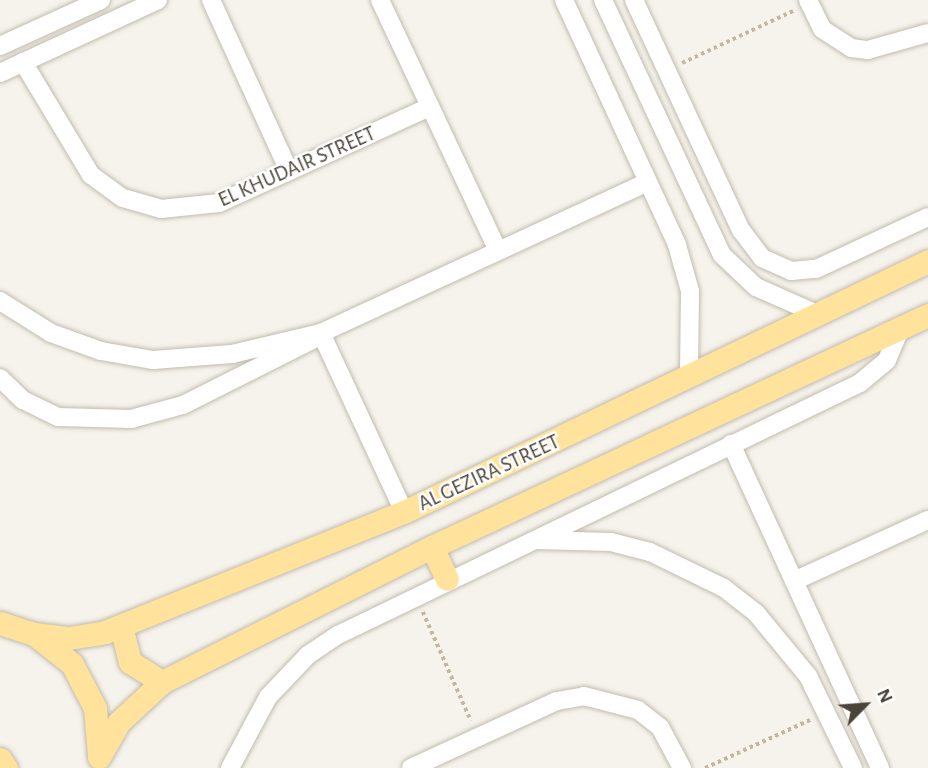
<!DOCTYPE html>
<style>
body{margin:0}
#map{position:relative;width:928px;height:768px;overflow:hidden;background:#f6f3ec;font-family:"Alegreya Sans",sans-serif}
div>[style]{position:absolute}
.path>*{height:3.5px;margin-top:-1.75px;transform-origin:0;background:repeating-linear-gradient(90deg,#c4b79f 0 3.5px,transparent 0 7px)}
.roads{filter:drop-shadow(0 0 2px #c2bbae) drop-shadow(0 0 2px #c2bbae)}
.minor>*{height:18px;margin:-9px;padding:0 9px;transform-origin:9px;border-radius:9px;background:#fff}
.major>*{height:23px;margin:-11.5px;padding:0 11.5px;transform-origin:11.5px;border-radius:11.5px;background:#ffe39c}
span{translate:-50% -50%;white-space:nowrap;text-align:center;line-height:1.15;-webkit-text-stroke:5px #fff;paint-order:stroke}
.street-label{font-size:21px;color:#4b4439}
.north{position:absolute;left:830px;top:670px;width:70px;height:70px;-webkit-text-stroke:5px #fff;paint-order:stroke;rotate:65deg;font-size:19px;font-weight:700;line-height:28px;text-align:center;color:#4b4439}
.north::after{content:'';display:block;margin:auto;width:24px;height:32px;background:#4b4439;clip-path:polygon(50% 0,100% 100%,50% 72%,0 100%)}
</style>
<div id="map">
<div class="path">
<i style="left:682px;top:63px;width:125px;rotate:-25.1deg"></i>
<i style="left:423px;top:612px;width:119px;rotate:66.2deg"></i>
<i style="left:705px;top:768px;width:118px;rotate:-24.6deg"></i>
</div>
<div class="roads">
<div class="minor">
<i style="left:211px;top:0;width:188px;rotate:65.5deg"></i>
<i style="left:380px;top:0;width:277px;rotate:64.8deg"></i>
<i style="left:564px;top:0;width:270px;rotate:65.2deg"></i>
<i style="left:677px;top:245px;width:48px;rotate:74.2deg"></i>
<i style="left:690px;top:291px;width:85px;rotate:90.7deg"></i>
<i style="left:603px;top:0;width:281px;rotate:65deg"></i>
<i style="left:722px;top:255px;width:47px;rotate:43.3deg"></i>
<i style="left:756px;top:287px;width:67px;rotate:23.9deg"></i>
<i style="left:634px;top:0;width:254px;rotate:65.1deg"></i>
<i style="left:741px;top:230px;width:35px;rotate:53deg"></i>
<i style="left:762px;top:258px;width:32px;rotate:24deg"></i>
<i style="left:791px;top:271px;width:25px;rotate:-5deg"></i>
<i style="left:816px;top:269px;width:123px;rotate:-24.9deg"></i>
<i style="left:808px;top:0;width:32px;rotate:64deg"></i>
<i style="left:822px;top:29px;width:35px;rotate:33deg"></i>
<i style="left:851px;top:48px;width:17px;rotate:7deg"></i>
<i style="left:868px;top:50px;width:62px;rotate:-15.8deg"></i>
<i style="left:0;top:46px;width:111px;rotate:-24.5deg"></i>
<i style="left:23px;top:62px;width:132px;rotate:59deg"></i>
<i style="left:91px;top:175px;width:39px;rotate:36deg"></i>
<i style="left:123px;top:198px;width:40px;rotate:16deg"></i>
<i style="left:161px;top:209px;width:58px;rotate:-5.9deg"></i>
<i style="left:219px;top:203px;width:232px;rotate:-24.5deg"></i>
<i style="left:0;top:73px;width:174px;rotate:-24.8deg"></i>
<i style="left:0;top:301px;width:60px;rotate:32.1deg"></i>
<i style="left:51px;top:333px;width:53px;rotate:19.8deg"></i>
<i style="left:101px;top:351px;width:53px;rotate:9.8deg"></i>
<i style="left:153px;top:360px;width:79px;rotate:-4.3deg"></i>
<i style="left:232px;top:354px;width:91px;rotate:-13.3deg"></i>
<i style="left:321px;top:333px;width:360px;rotate:-24.8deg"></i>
<i style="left:321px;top:333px;width:197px;rotate:65.1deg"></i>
<i style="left:0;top:378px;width:32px;rotate:44deg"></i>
<i style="left:23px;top:400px;width:39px;rotate:26deg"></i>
<i style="left:58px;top:417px;width:73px;rotate:1.6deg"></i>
<i style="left:131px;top:419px;width:54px;rotate:-15.1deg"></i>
<i style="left:183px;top:405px;width:149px;rotate:-26.7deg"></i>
<i style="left:731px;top:444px;width:357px;rotate:65.3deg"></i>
<i style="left:536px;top:540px;width:75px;rotate:1.5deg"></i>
<i style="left:611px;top:542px;width:40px;rotate:14.4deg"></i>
<i style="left:650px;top:552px;width:82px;rotate:25.9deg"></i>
<i style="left:724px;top:588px;width:41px;rotate:38deg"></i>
<i style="left:756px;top:613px;width:82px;rotate:50.5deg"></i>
<i style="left:808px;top:676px;width:102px;rotate:63.9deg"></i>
<i style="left:794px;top:581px;width:147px;rotate:-24.5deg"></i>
<i style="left:230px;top:768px;width:81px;rotate:-61.8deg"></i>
<i style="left:268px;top:697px;width:58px;rotate:-46.4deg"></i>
<i style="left:308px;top:655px;width:36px;rotate:-34deg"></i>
<i style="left:338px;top:635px;width:580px;rotate:-25.77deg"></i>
<i style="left:860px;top:383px;width:35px;rotate:-40deg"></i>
<i style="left:887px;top:360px;width:36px;rotate:-67deg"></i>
<i style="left:411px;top:768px;width:161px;rotate:-24.7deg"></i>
<i style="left:557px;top:701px;width:27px;rotate:-10deg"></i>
<i style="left:584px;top:696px;width:56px;rotate:14.5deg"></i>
<i style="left:638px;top:710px;width:28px;rotate:38deg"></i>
<i style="left:660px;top:727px;width:47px;rotate:61.8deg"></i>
</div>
<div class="major">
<i style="left:432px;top:547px;width:35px;rotate:65deg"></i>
<i style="left:0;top:623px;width:36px;rotate:18deg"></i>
<i style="left:34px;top:634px;width:48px;rotate:38.3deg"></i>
<i style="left:72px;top:664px;width:50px;rotate:62.4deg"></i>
<i style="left:95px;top:708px;width:47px;rotate:85.1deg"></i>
<i style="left:121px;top:626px;width:37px;rotate:76deg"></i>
<i style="left:130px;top:662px;width:38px;rotate:32deg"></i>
<i style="left:34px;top:634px;width:35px;rotate:7deg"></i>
<i style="left:69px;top:638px;width:36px;rotate:-9deg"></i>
<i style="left:105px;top:632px;width:322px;rotate:-21.9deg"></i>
<i style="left:404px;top:512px;width:581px;rotate:-25.59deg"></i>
<i style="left:99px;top:757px;width:40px;rotate:-60.3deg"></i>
<i style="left:119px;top:722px;width:59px;rotate:-42.9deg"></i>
<i style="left:162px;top:682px;width:302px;rotate:-26.6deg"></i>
<i style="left:432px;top:547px;width:548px;rotate:-25.07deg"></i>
<i style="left:0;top:759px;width:11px;rotate:56deg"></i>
</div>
</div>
<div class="street-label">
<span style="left:297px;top:167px;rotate:-24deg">EL KHUDAIR STREET</span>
<span style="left:489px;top:473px;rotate:-25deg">AL GEZIRA STREET</span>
</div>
<div class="north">N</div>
</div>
